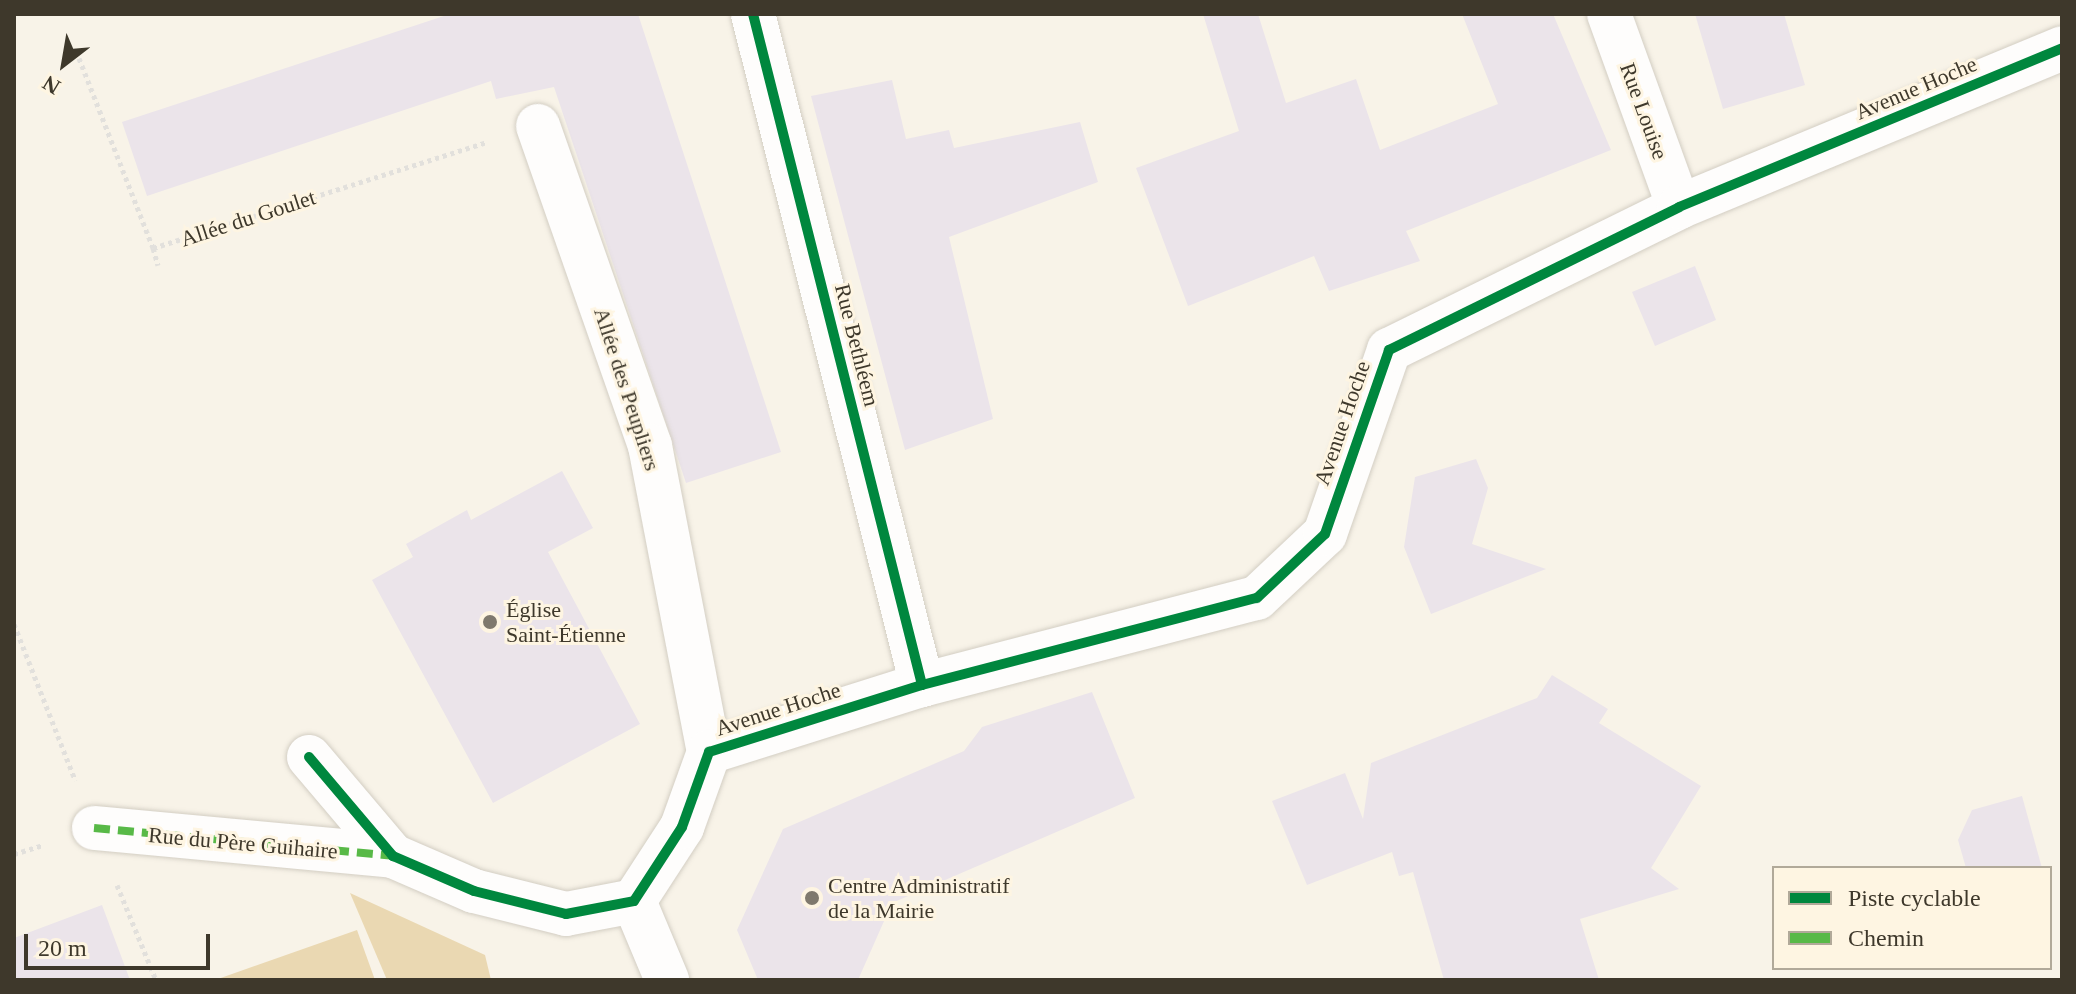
<!DOCTYPE html>
<meta charset="utf-8">
<style>
body{margin:0}
#map{position:relative;width:2076px;height:994px;overflow:hidden;background:#f8f3e8;font-family:Georgia,serif}
div>[style]{position:absolute}
.green>*{inset:0;background:#ead8b2}
.building>*{inset:0;background:#ebe4ea}
.path>*{height:5px;margin-top:-2.5px;transform-origin:0;background:repeating-linear-gradient(90deg,#e2e0dc 0 4px,transparent 0 8px)}
.roads{filter:drop-shadow(0 0 2px #d3cec3) drop-shadow(0 0 2px #d3cec3)}
.minor>*{height:44px;margin:-22px;padding:0 22px;transform-origin:22px;border-radius:22px;background:#fefdfc}
.quiet>*{height:8px;margin-top:-4px;transform-origin:0;background:repeating-linear-gradient(90deg,#58b947 0 16px,transparent 0 24px)}
.cycleway>*{height:10px;margin:-5px;padding:0 5px;transform-origin:5px;border-radius:5px;background:#00873e}
.dots>*{width:22px;height:22px;translate:-50% -50%;box-sizing:border-box;border:4px solid #fef5e2;border-radius:50%}
span{translate:-50% -50%;white-space:nowrap;text-align:center;line-height:1.15;-webkit-text-stroke:6px #fef5e2;paint-order:stroke}
.street-label{font-size:22px;color:#3e382b}
.poi-label{font-size:22px;color:#3e382b}
.left{translate:0 -50%;text-align:left}
.frame{position:absolute;inset:0;border:16px solid #3e382b;pointer-events:none}
.legend{position:absolute;left:1772px;top:866px;width:280px;height:104px;box-sizing:border-box;background:#fef5e2;border:2px solid #b1a999;margin:0;padding:10px 14px;list-style:none;font-size:24px;color:#3e382b}
.legend li{display:flex;align-items:center;gap:16px;height:40px}
.legend b{width:40px;border:2px solid #b1a999}
.north{position:absolute;left:24px;top:24px;width:80px;height:80px;-webkit-text-stroke:6px #fef5e2;paint-order:stroke;rotate:211deg;font-size:22px;font-weight:700;line-height:32px;text-align:center;color:#3e382b}
.north::after{content:'';display:block;margin:auto;width:28px;height:36px;background:#3e382b;clip-path:polygon(50% 0,100% 100%,50% 72%,0 100%)}
.scale{position:absolute;left:24px;top:934px;width:186px;height:36px;box-sizing:border-box;border:4px solid #3e382b;border-top:0;padding-left:10px;font-size:24px;line-height:28px;white-space:nowrap;color:#3e382b;-webkit-text-stroke:6px #fef5e2;paint-order:stroke}
</style>
<div id="map">
<div class="green">
<i style="clip-path:polygon(350px 893px,485px 955px,491px 980px,387px 980px)"></i>
<i style="clip-path:polygon(357px 930px,375px 980px,215px 980px)"></i>
</div>
<div class="building">
<i style="clip-path:polygon(450px 14px,638px 14px,781px 452px,686px 483px,554px 87px,496px 99px,491px 81px,147px 196px,122px 122px)"></i>
<i style="clip-path:polygon(1203px 14px,1258px 14px,1286px 103px,1356px 79px,1380px 150px,1498px 104px,1462px 14px,1553px 14px,1611px 150px,1406px 231px,1420px 261px,1329px 291px,1314px 256px,1188px 306px,1136px 168px,1239px 131px)"></i>
<i style="clip-path:polygon(1695px 14px,1784px 14px,1805px 85px,1723px 109px)"></i>
<i style="clip-path:polygon(892px 80px,906px 139px,949px 130px,954px 148px,1080px 122px,1098px 182px,949px 237px,993px 419px,905px 450px,811px 96px)"></i>
<i style="clip-path:polygon(1695px 266px,1716px 320px,1655px 346px,1632px 292px)"></i>
<i style="clip-path:polygon(1476px 459px,1488px 488px,1472px 544px,1546px 569px,1431px 614px,1404px 547px,1415px 477px)"></i>
<i style="clip-path:polygon(562px 471px,593px 528px,548px 552px,640px 724px,493px 803px,372px 580px,413px 557px,406px 544px,467px 510px,471px 520px)"></i>
<i style="clip-path:polygon(1552px 675px,1608px 709px,1599px 723px,1701px 786px,1651px 868px,1679px 889px,1580px 919px,1599px 980px,1444px 980px,1413px 872px,1399px 876px,1392px 852px,1307px 885px,1272px 801px,1345px 773px,1363px 819px,1371px 763px,1537px 698px)"></i>
<i style="clip-path:polygon(1092px 692px,1135px 798px,892px 903px,858px 980px,758px 980px,737px 930px,783px 829px,964px 751px,982px 727px)"></i>
<i style="clip-path:polygon(2022px 796px,2042px 868px,1966px 868px,1958px 840px,1972px 810px)"></i>
<i style="clip-path:polygon(102px 905px,130px 980px,14px 980px,14px 938px)"></i>
</div>
<div class="path">
<i style="left:79px;top:58px;width:204px;rotate:68.7deg"></i>
<i style="left:153px;top:248px;width:350px;rotate:-17.6deg"></i>
<i style="left:153px;top:248px;width:18px;rotate:74deg"></i>
<i style="left:14px;top:624px;width:168px;rotate:68.6deg"></i>
<i style="left:14px;top:854px;width:30px;rotate:-17deg"></i>
<i style="left:117px;top:885px;width:103px;rotate:67.7deg"></i>
</div>
<div class="roads">
<div class="minor">
<i style="left:753px;top:14px;width:692px;rotate:75.86deg"></i>
<i style="left:1609px;top:14px;width:205px;rotate:70.1deg"></i>
<i style="left:538px;top:126px;width:339px;rotate:70.7deg"></i>
<i style="left:650px;top:446px;width:312px;rotate:79.1deg"></i>
<i style="left:709px;top:752px;width:223px;rotate:-17.5deg"></i>
<i style="left:922px;top:685px;width:346px;rotate:-14.6deg"></i>
<i style="left:1257px;top:598px;width:93px;rotate:-43.3deg"></i>
<i style="left:1325px;top:534px;width:195px;rotate:-70.8deg"></i>
<i style="left:1389px;top:350px;width:323px;rotate:-26.2deg"></i>
<i style="left:1679px;top:207px;width:415px;rotate:-22.5deg"></i>
<i style="left:309px;top:757px;width:130px;rotate:49.7deg"></i>
<i style="left:393px;top:856px;width:88px;rotate:23.4deg"></i>
<i style="left:474px;top:891px;width:95px;rotate:14deg"></i>
<i style="left:566px;top:914px;width:69px;rotate:-10.8deg"></i>
<i style="left:634px;top:901px;width:88px;rotate:-57deg"></i>
<i style="left:682px;top:827px;width:80px;rotate:-70.2deg"></i>
<i style="left:94px;top:828px;width:300px;rotate:5.3deg"></i>
<i style="left:634px;top:901px;width:86px;rotate:67.3deg"></i>
</div>
</div>
<div class="quiet">
<i style="left:94px;top:828px;width:300px;rotate:5.3deg"></i>
</div>
<div class="cycleway">
<i style="left:753px;top:14px;width:692px;rotate:75.86deg"></i>
<i style="left:309px;top:757px;width:130px;rotate:49.7deg"></i>
<i style="left:393px;top:856px;width:88px;rotate:23.4deg"></i>
<i style="left:474px;top:891px;width:95px;rotate:14deg"></i>
<i style="left:566px;top:914px;width:69px;rotate:-10.8deg"></i>
<i style="left:634px;top:901px;width:88px;rotate:-57deg"></i>
<i style="left:682px;top:827px;width:80px;rotate:-70.2deg"></i>
<i style="left:709px;top:752px;width:223px;rotate:-17.5deg"></i>
<i style="left:922px;top:685px;width:346px;rotate:-14.6deg"></i>
<i style="left:1257px;top:598px;width:93px;rotate:-43.3deg"></i>
<i style="left:1325px;top:534px;width:195px;rotate:-70.8deg"></i>
<i style="left:1389px;top:350px;width:323px;rotate:-26.2deg"></i>
<i style="left:1679px;top:207px;width:415px;rotate:-22.5deg"></i>
</div>
<div class="dots">
<i style="left:490px;top:622px;background:#7f796d"></i>
<i style="left:812px;top:898px;background:#7f796d"></i>
</div>
<div class="street-label">
<span style="left:1916px;top:88px;rotate:-23deg">Avenue Hoche</span>
<span style="left:1644px;top:111px;rotate:70deg">Rue Louise</span>
<span style="left:248px;top:218px;rotate:-18deg">Allée du Goulet</span>
<span style="left:857px;top:345px;rotate:76deg">Rue Bethléem</span>
<span style="left:627px;top:389px;rotate:72deg">Allée des Peupliers</span>
<span style="left:1342px;top:423px;rotate:-71deg">Avenue Hoche</span>
<span style="left:778px;top:709px;rotate:-18deg">Avenue Hoche</span>
<span style="left:243px;top:843px;rotate:5deg">Rue du Père Guihaire</span>
</div>
<div class="poi-label">
<span class="left" style="left:506px;top:622px">Église<br>Saint-Étienne</span>
<span class="left" style="left:828px;top:898px">Centre Administratif<br>de la Mairie</span>
</div>
<div class="frame"></div>
<ul class="legend">
<li><b style="height:10px;background:#00873e"></b>Piste cyclable</li>
<li><b style="height:10px;background:#58b947"></b>Chemin</li>
</ul>
<div class="north">N</div>
<div class="scale">20 m</div>
</div>
